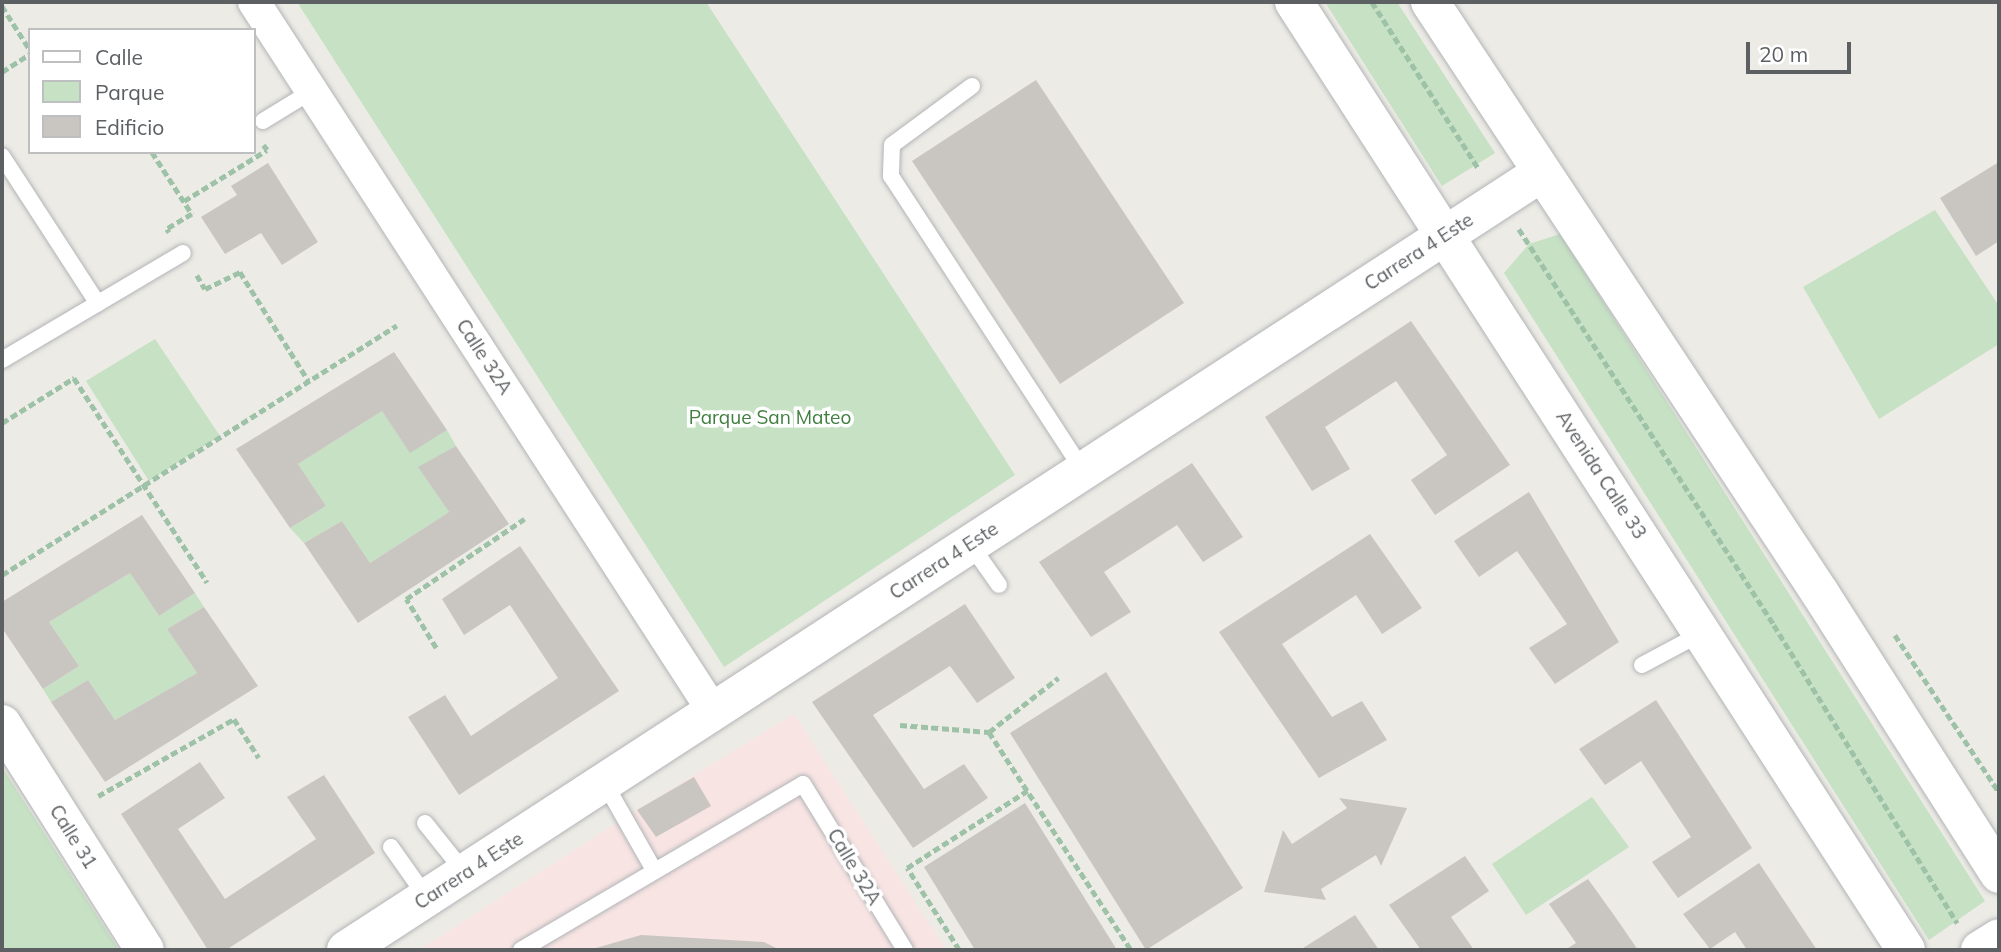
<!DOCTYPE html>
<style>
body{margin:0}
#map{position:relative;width:2001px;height:952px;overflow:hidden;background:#edebe5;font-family:Mulish,sans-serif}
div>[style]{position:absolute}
.medical>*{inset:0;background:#f8e4e3}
.green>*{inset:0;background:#c6e1c4}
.building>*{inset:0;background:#c9c6c1}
.path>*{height:4.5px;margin-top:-2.25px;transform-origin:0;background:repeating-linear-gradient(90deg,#9ec2a7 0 7px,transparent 0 10.5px)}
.roads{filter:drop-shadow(0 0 2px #b2b5b8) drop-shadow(0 0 2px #b2b5b8)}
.service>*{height:16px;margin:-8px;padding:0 8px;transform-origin:8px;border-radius:8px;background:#fff}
.minor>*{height:32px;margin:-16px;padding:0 16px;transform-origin:16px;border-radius:16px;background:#fff}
.tertiary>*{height:38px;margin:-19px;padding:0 19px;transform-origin:19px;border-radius:19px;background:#fff}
span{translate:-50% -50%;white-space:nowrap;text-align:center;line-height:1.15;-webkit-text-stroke:7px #fff;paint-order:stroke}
.street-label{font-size:19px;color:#5d6063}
.park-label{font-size:19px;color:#407f40}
.frame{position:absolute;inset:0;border:4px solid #5d6063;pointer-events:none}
.legend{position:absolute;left:28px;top:28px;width:228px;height:126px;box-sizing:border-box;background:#fff;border:2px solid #bebfc1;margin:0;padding:9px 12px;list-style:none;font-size:21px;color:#5d6063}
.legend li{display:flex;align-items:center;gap:14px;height:35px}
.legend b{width:35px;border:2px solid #bebfc1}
.scale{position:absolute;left:1746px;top:42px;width:105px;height:32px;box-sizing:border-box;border:4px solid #5d6063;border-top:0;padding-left:9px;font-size:21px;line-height:24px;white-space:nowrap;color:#5d6063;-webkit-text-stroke:5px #fff;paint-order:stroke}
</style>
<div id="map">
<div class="medical">
<i style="clip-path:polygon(794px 714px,946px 950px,419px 950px,637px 810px)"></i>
</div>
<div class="green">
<i style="clip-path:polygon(297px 2px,706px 2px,1015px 475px,724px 667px)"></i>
<i style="clip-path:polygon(1325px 2px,1397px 2px,1495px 153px,1442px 186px)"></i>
<i style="clip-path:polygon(1935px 210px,1999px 306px,1999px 344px,1879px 419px,1803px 287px)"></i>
<i style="clip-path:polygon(1560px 234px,1985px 901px,1929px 940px,1504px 273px,1529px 244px)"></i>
<i style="clip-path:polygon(155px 339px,220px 436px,149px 481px,86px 381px)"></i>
<i style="clip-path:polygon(382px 411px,410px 452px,447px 430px,456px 446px,419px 468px,449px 512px,370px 563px,342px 521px,304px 543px,290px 528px,326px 506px,298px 464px)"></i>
<i style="clip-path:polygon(130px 573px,159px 616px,195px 593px,204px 607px,167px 629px,197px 673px,115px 720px,88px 680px,51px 702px,43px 689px,79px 666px,49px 622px)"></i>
<i style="clip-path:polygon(2px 767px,119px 950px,2px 950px)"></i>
<i style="clip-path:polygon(1592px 797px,1629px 847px,1526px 915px,1492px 864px)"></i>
</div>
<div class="building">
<i style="clip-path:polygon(1036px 80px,1184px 303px,1060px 384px,912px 161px)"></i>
<i style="clip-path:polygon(1999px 162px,1999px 241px,1976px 256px,1940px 198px)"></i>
<i style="clip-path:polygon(268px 163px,318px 242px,282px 265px,261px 233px,225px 254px,201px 217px,237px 195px,231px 186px)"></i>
<i style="clip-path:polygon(1411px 321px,1510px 465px,1435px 515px,1411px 480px,1447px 455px,1396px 381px,1325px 427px,1350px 469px,1312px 491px,1265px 417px)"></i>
<i style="clip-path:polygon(394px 352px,447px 430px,410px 453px,382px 411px,298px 464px,326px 506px,290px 528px,236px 449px)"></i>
<i style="clip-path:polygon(456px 446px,509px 524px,358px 623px,304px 543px,342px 521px,370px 563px,449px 512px,418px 467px)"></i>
<i style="clip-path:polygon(1192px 463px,1243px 537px,1203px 562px,1177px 525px,1104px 572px,1131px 612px,1091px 637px,1039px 562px)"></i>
<i style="clip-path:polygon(1529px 492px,1619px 642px,1555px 684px,1529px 648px,1567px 624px,1517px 551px,1479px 577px,1454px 541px)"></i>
<i style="clip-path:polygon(142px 515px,195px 593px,159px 616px,130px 573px,49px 622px,79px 666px,43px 689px,2px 628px,2px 602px)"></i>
<i style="clip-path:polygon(1370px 534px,1422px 608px,1382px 634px,1356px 595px,1282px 644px,1332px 717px,1362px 701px,1387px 740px,1319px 778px,1219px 632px)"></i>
<i style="clip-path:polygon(520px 546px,619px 691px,459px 795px,408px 717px,445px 695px,471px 736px,558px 678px,510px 605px,464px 635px,442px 599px)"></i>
<i style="clip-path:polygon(965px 604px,1015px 678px,977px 703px,950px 666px,873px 715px,924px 789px,964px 764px,988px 798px,913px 848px,812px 702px)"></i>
<i style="clip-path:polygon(204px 607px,258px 686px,105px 782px,51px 702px,88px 680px,115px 720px,197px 673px,167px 629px)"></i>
<i style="clip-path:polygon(1106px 672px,1243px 888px,1146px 950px,1010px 733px)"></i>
<i style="clip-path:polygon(1656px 700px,1752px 848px,1678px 898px,1652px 862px,1691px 837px,1641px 761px,1605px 785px,1579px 749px)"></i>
<i style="clip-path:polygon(200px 762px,225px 798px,178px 829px,225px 899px,316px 839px,287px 797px,324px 775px,375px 853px,226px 950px,208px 950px,121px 814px)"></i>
<i style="clip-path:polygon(694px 777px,711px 806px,656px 837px,637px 810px)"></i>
<i style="clip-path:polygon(1339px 798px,1407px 808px,1381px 866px,1376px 855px,1321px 889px,1326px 900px,1264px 892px,1283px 830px,1292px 844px,1347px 808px)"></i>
<i style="clip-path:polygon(1025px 803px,1117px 950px,975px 950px,924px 867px)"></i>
<i style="clip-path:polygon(1465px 856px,1489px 891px,1451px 917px,1474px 950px,1421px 950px,1389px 905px)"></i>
<i style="clip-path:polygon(1759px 863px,1817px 950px,1747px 950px,1735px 932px,1710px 949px,1683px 914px)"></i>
<i style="clip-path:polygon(1588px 879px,1616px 918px,1638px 950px,1565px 950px,1576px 943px,1549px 904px)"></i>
<i style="clip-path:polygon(1355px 915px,1379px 950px,1300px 950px)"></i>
<i style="clip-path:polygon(641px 935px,764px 942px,780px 950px,589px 950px)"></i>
</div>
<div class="path">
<i style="left:1372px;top:2px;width:198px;rotate:57.4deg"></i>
<i style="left:2px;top:6px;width:52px;rotate:57.5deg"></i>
<i style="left:69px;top:30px;width:3px"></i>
<i style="left:2px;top:72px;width:33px;rotate:-33deg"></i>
<i style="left:152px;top:152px;width:74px;rotate:57.2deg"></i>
<i style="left:192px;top:214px;width:29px;rotate:149deg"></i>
<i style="left:167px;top:229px;width:4px;rotate:56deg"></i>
<i style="left:184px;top:201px;width:97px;rotate:-31.6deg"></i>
<i style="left:267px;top:150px;width:6px;rotate:-129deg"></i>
<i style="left:1519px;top:229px;width:471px;rotate:57.2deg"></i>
<i style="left:1774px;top:625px;width:350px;rotate:58.4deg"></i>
<i style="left:197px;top:275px;width:16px;rotate:60deg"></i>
<i style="left:205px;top:289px;width:39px;rotate:-26deg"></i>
<i style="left:240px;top:272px;width:128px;rotate:57.8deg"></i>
<i style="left:2px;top:423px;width:85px;rotate:-32deg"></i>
<i style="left:74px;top:378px;width:244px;rotate:56.9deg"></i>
<i style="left:2px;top:575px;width:467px;rotate:-32.3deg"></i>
<i style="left:1895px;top:635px;width:188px;rotate:56.5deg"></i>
<i style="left:436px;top:648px;width:57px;rotate:-121.5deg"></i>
<i style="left:406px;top:599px;width:143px;rotate:-34.1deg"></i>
<i style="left:900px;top:725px;width:89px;rotate:4.5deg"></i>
<i style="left:989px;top:732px;width:260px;rotate:56.9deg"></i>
<i style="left:989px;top:732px;width:88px;rotate:-38deg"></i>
<i style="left:98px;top:796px;width:156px;rotate:-29.5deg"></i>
<i style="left:234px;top:719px;width:46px;rotate:57.3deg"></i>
<i style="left:959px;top:950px;width:97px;rotate:-122.4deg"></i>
<i style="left:907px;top:868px;width:143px;rotate:-32.7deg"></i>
<i style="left:1203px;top:950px;width:7px"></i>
</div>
<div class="roads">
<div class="service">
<i style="left:972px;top:86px;width:99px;rotate:143.6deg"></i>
<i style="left:892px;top:145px;width:31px;rotate:92deg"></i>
<i style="left:891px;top:176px;width:352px;rotate:56.9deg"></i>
<i style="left:263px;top:121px;width:57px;rotate:-31.5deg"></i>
<i style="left:2px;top:156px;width:176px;rotate:57deg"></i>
<i style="left:2px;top:360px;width:210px;rotate:-30.6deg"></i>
<i style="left:970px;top:544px;width:50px;rotate:54.7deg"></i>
<i style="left:1642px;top:665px;width:68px;rotate:-28.1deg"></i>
<i style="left:604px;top:782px;width:101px;rotate:60.4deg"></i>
<i style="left:425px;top:823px;width:64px;rotate:51.3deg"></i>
<i style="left:391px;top:847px;width:62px;rotate:54.8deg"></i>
<i style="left:521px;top:950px;width:327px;rotate:-30.5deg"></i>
<i style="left:803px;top:784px;width:195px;rotate:58.4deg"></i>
</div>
<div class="minor">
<i style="left:254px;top:2px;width:845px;rotate:57.08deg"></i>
</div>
<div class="tertiary">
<i style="left:1294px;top:2px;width:1128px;rotate:57.15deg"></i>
<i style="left:1430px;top:2px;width:708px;rotate:56.58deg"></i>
<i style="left:1820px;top:593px;width:333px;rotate:57.5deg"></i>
<i style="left:2px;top:724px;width:267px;rotate:57.7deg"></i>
<i style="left:346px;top:950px;width:1425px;rotate:-33.03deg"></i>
<i style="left:1980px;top:950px;width:22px;rotate:-32deg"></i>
</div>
</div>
<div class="street-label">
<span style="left:1419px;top:252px;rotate:-33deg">Carrera 4 Este</span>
<span style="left:484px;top:357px;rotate:57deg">Calle 32A</span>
<span style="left:1601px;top:475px;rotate:57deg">Avenida Calle 33</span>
<span style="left:944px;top:561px;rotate:-33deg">Carrera 4 Este</span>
<span style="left:73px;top:837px;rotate:58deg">Calle 31</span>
<span style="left:854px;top:867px;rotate:59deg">Calle 32A</span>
<span style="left:469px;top:871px;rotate:-33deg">Carrera 4 Este</span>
</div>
<div class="park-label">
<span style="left:770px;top:418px">Parque San Mateo</span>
</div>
<div class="frame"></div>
<ul class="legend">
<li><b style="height:9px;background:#fff"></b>Calle</li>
<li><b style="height:19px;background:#c6e1c4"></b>Parque</li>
<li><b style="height:19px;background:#c9c6c1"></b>Edificio</li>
</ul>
<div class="scale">20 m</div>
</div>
